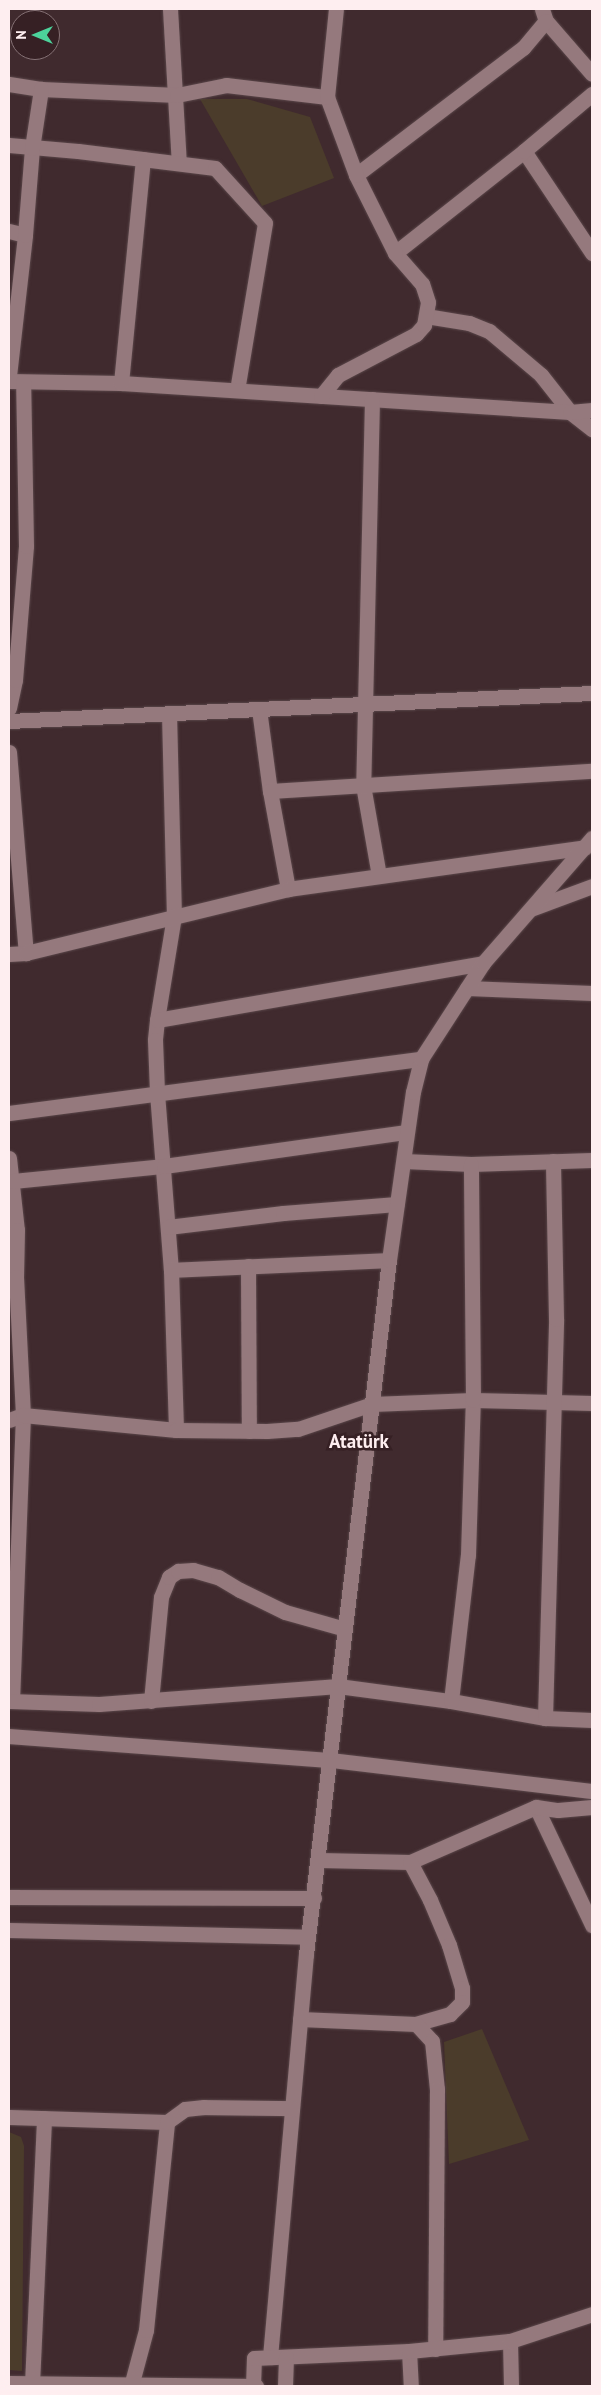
<!DOCTYPE html>
<meta charset="utf-8">
<style>
body{margin:0}
#map{position:relative;width:601px;height:2395px;overflow:hidden;background:#402a2e;font-family:"PT Sans",sans-serif}
div>[style]{position:absolute}
.green>*{inset:0;background:#4b3c2b}
.roads{filter:drop-shadow(0 0 1px #5a474a) drop-shadow(0 0 1px #5a474a)}
.minor>*{height:15px;margin:-7.5px;padding:0 7.5px;transform-origin:7.5px;border-radius:7.5px;background:#95797d}
span{translate:-50% -50%;white-space:nowrap;text-align:center;line-height:1.15;-webkit-text-stroke:5px #362024;paint-order:stroke}
.district-label{font-size:19px;color:#feeef0;font-weight:700}
.frame{position:absolute;inset:0;border:10px solid #feeef0;pointer-events:none}
.north{position:absolute;left:10px;top:10px;width:50px;height:50px;box-sizing:border-box;background:#362024;border:1px solid #867276;border-radius:50%;rotate:270deg;font-size:14px;font-weight:700;line-height:20px;text-align:center;color:#feeef0}
.north::after{content:'';display:block;margin:auto;width:18px;height:22px;background:#4cd39b;clip-path:polygon(50% 0,100% 100%,50% 72%,0 100%)}
</style>
<div id="map">
<div class="green">
<i style="clip-path:polygon(200px 99px,247px 99px,310px 117px,334px 178px,262px 206px)"></i>
<i style="clip-path:polygon(482px 2029px,529px 2140px,449px 2164px,444px 2042px)"></i>
<i style="clip-path:polygon(9px 2132px,21px 2137px,24px 2146px,22px 2371px,9px 2370px)"></i>
</div>
<div class="roads">
<div class="minor">
<i style="left:170px;top:9px;width:154px;rotate:86.7deg"></i>
<i style="left:542px;top:9px;width:13px;rotate:72deg"></i>
<i style="left:546px;top:21px;width:70px;rotate:49deg"></i>
<i style="left:9px;top:84px;width:32px;rotate:9deg"></i>
<i style="left:41px;top:89px;width:136px;rotate:2.5deg"></i>
<i style="left:177px;top:95px;width:50px;rotate:-11.5deg"></i>
<i style="left:226px;top:85px;width:102px;rotate:6.8deg"></i>
<i style="left:9px;top:145px;width:69px;rotate:5deg"></i>
<i style="left:78px;top:151px;width:138px;rotate:7.1deg"></i>
<i style="left:215px;top:168px;width:74px;rotate:47.7deg"></i>
<i style="left:265px;top:223px;width:169px;rotate:99.5deg"></i>
<i style="left:524px;top:151px;width:123px;rotate:56.3deg"></i>
<i style="left:356px;top:175px;width:210px;rotate:-37.3deg"></i>
<i style="left:523px;top:48px;width:35px;rotate:-50deg"></i>
<i style="left:9px;top:231px;width:16px;rotate:14deg"></i>
<i style="left:395px;top:253px;width:164px;rotate:-38.3deg"></i>
<i style="left:524px;top:151px;width:89px;rotate:-40deg"></i>
<i style="left:426px;top:316px;width:44px;rotate:9.2deg"></i>
<i style="left:469px;top:323px;width:22px;rotate:22deg"></i>
<i style="left:489px;top:331px;width:68px;rotate:40.2deg"></i>
<i style="left:541px;top:375px;width:47px;rotate:51.9deg"></i>
<i style="left:570px;top:412px;width:28px;rotate:38deg"></i>
<i style="left:9px;top:376px;width:142px;rotate:-83.5deg"></i>
<i style="left:25px;top:235px;width:87px;rotate:-85.4deg"></i>
<i style="left:32px;top:148px;width:60px;rotate:-81.3deg"></i>
<i style="left:9px;top:381px;width:112px;rotate:1deg"></i>
<i style="left:121px;top:383px;width:450px;rotate:3.7deg"></i>
<i style="left:570px;top:412px;width:22px;rotate:-5deg"></i>
<i style="left:121px;top:383px;width:225px;rotate:-84.4deg"></i>
<i style="left:321px;top:396px;width:27px;rotate:-51deg"></i>
<i style="left:338px;top:375px;width:88px;rotate:-27.7deg"></i>
<i style="left:416px;top:334px;width:12px;rotate:-48deg"></i>
<i style="left:424px;top:325px;width:23px;rotate:-80deg"></i>
<i style="left:428px;top:302px;width:19px;rotate:-108deg"></i>
<i style="left:422px;top:284px;width:41px;rotate:-131.1deg"></i>
<i style="left:395px;top:253px;width:87px;rotate:-116.6deg"></i>
<i style="left:356px;top:175px;width:83px;rotate:-110.4deg"></i>
<i style="left:327px;top:97px;width:88px;rotate:-84.2deg"></i>
<i style="left:372px;top:399px;width:386px;rotate:91.3deg"></i>
<i style="left:363px;top:785px;width:92px;rotate:80deg"></i>
<i style="left:9px;top:708px;width:29px;rotate:-78deg"></i>
<i style="left:15px;top:680px;width:134px;rotate:-85.3deg"></i>
<i style="left:26px;top:546px;width:164px;rotate:-91deg"></i>
<i style="left:259px;top:709px;width:83px;rotate:82.4deg"></i>
<i style="left:270px;top:791px;width:100px;rotate:79.6deg"></i>
<i style="left:169px;top:713px;width:203px;rotate:88.6deg"></i>
<i style="left:174px;top:916px;width:105px;rotate:99.3deg"></i>
<i style="left:157px;top:1020px;width:20px;rotate:96deg"></i>
<i style="left:155px;top:1040px;width:53px;rotate:87.8deg"></i>
<i style="left:157px;top:1093px;width:178px;rotate:85.5deg"></i>
<i style="left:171px;top:1270px;width:160px;rotate:88.2deg"></i>
<i style="left:9px;top:721px;width:584px;rotate:-2.75deg"></i>
<i style="left:9px;top:752px;width:202px;rotate:85.2deg"></i>
<i style="left:270px;top:791px;width:323px;rotate:-3.6deg"></i>
<i style="left:533px;top:908px;width:63px;rotate:-20.4deg"></i>
<i style="left:9px;top:954px;width:17px;rotate:-3deg"></i>
<i style="left:26px;top:953px;width:270px;rotate:-13.7deg"></i>
<i style="left:288px;top:889px;width:300px;rotate:-8deg"></i>
<i style="left:467px;top:988px;width:125px;rotate:2.3deg"></i>
<i style="left:157px;top:1020px;width:331px;rotate:-9.9deg"></i>
<i style="left:9px;top:1113px;width:416px;rotate:-7.5deg"></i>
<i style="left:9px;top:1158px;width:72px;rotate:83.7deg"></i>
<i style="left:17px;top:1230px;width:47px;rotate:91.2deg"></i>
<i style="left:16px;top:1277px;width:138px;rotate:87.1deg"></i>
<i style="left:23px;top:1415px;width:286px;rotate:92.2deg"></i>
<i style="left:404px;top:1161px;width:67px;rotate:2.6deg"></i>
<i style="left:471px;top:1164px;width:121px;rotate:-1.9deg"></i>
<i style="left:13px;top:1181px;width:152px;rotate:-5.7deg"></i>
<i style="left:164px;top:1166px;width:245px;rotate:-8deg"></i>
<i style="left:168px;top:1227px;width:116px;rotate:-6.9deg"></i>
<i style="left:283px;top:1213px;width:114px;rotate:-4.5deg"></i>
<i style="left:248px;top:1266px;width:165px;rotate:89.7deg"></i>
<i style="left:171px;top:1270px;width:218px;rotate:-2.6deg"></i>
<i style="left:9px;top:1420px;width:15px;rotate:-20deg"></i>
<i style="left:23px;top:1415px;width:154px;rotate:5.6deg"></i>
<i style="left:176px;top:1430px;width:91px;rotate:0.6deg"></i>
<i style="left:267px;top:1431px;width:31px;rotate:-4deg"></i>
<i style="left:298px;top:1429px;width:78px;rotate:-18.7deg"></i>
<i style="left:372px;top:1404px;width:101px;rotate:-2.3deg"></i>
<i style="left:473px;top:1400px;width:119px;rotate:1.4deg"></i>
<i style="left:9px;top:1701px;width:90px;rotate:1.9deg"></i>
<i style="left:99px;top:1704px;width:240px;rotate:-4.3deg"></i>
<i style="left:338px;top:1686px;width:114px;rotate:7.6deg"></i>
<i style="left:451px;top:1701px;width:96px;rotate:10.3deg"></i>
<i style="left:545px;top:1718px;width:47px;rotate:2.4deg"></i>
<i style="left:151px;top:1701px;width:104px;rotate:-84.5deg"></i>
<i style="left:161px;top:1597px;width:22px;rotate:-68deg"></i>
<i style="left:169px;top:1577px;width:11px;rotate:-34deg"></i>
<i style="left:178px;top:1571px;width:15px;rotate:-4deg"></i>
<i style="left:193px;top:1570px;width:26px;rotate:16deg"></i>
<i style="left:218px;top:1577px;width:26px;rotate:31deg"></i>
<i style="left:240px;top:1590px;width:50px;rotate:26.1deg"></i>
<i style="left:285px;top:1612px;width:62px;rotate:15.8deg"></i>
<i style="left:451px;top:1701px;width:147px;rotate:-83.4deg"></i>
<i style="left:468px;top:1555px;width:155px;rotate:-88.2deg"></i>
<i style="left:473px;top:1400px;width:236px;rotate:-90.5deg"></i>
<i style="left:545px;top:1718px;width:399px;rotate:-88.4deg"></i>
<i style="left:556px;top:1319px;width:158px;rotate:-91.1deg"></i>
<i style="left:9px;top:1736px;width:323px;rotate:4.3deg"></i>
<i style="left:331px;top:1760px;width:263px;rotate:6.8deg"></i>
<i style="left:536px;top:1807px;width:131px;rotate:64.6deg"></i>
<i style="left:319px;top:1860px;width:91px;rotate:1.3deg"></i>
<i style="left:410px;top:1862px;width:137px;rotate:-23.6deg"></i>
<i style="left:536px;top:1807px;width:22px;rotate:8deg"></i>
<i style="left:558px;top:1810px;width:34px;rotate:-5deg"></i>
<i style="left:410px;top:1862px;width:43px;rotate:62.2deg"></i>
<i style="left:430px;top:1900px;width:49px;rotate:67.1deg"></i>
<i style="left:449px;top:1945px;width:45px;rotate:73.2deg"></i>
<i style="left:462px;top:1988px;width:14px;rotate:90deg"></i>
<i style="left:462px;top:2002px;width:17px;rotate:135deg"></i>
<i style="left:450px;top:2014px;width:35px;rotate:164deg"></i>
<i style="left:9px;top:1897px;width:305px;rotate:0.2deg"></i>
<i style="left:9px;top:1930px;width:299px;rotate:1.3deg"></i>
<i style="left:300px;top:2019px;width:116px;rotate:2.5deg"></i>
<i style="left:416px;top:2024px;width:23px;rotate:47deg"></i>
<i style="left:432px;top:2041px;width:48px;rotate:84.1deg"></i>
<i style="left:437px;top:2089px;width:260px;rotate:90.4deg"></i>
<i style="left:9px;top:2117px;width:158px;rotate:1.8deg"></i>
<i style="left:510px;top:2341px;width:45px;rotate:88.7deg"></i>
<i style="left:409px;top:2351px;width:35px;rotate:87deg"></i>
<i style="left:270px;top:2357px;width:405px;rotate:-84.9deg"></i>
<i style="left:306px;top:1954px;width:699px;rotate:-83.18deg"></i>
<i style="left:389px;top:1260px;width:170px;rotate:-81.9deg"></i>
<i style="left:413px;top:1092px;width:34px;rotate:-76deg"></i>
<i style="left:421px;top:1059px;width:114px;rotate:-57.1deg"></i>
<i style="left:483px;top:963px;width:166px;rotate:-48.9deg"></i>
<i style="left:9px;top:2383px;width:247px;rotate:0.7deg"></i>
<i style="left:32px;top:2384px;width:266px;rotate:-87.4deg"></i>
<i style="left:131px;top:2386px;width:58px;rotate:-75deg"></i>
<i style="left:146px;top:2330px;width:209px;rotate:-84.2deg"></i>
<i style="left:167px;top:2122px;width:22px;rotate:-36deg"></i>
<i style="left:185px;top:2109px;width:19px;rotate:-6deg"></i>
<i style="left:204px;top:2107px;width:88px;rotate:0.7deg"></i>
<i style="left:253px;top:2386px;width:28px;rotate:-88deg"></i>
<i style="left:254px;top:2358px;width:155px;rotate:-2.6deg"></i>
<i style="left:409px;top:2351px;width:101px;rotate:-5.7deg"></i>
<i style="left:510px;top:2341px;width:86px;rotate:-18.2deg"></i>
<i style="left:285px;top:2386px;width:29px;rotate:-88deg"></i>
</div>
</div>
<div class="district-label">
<span style="left:359px;top:1442px">Atatürk</span>
</div>
<div class="frame"></div>
<div class="north">N</div>
</div>
